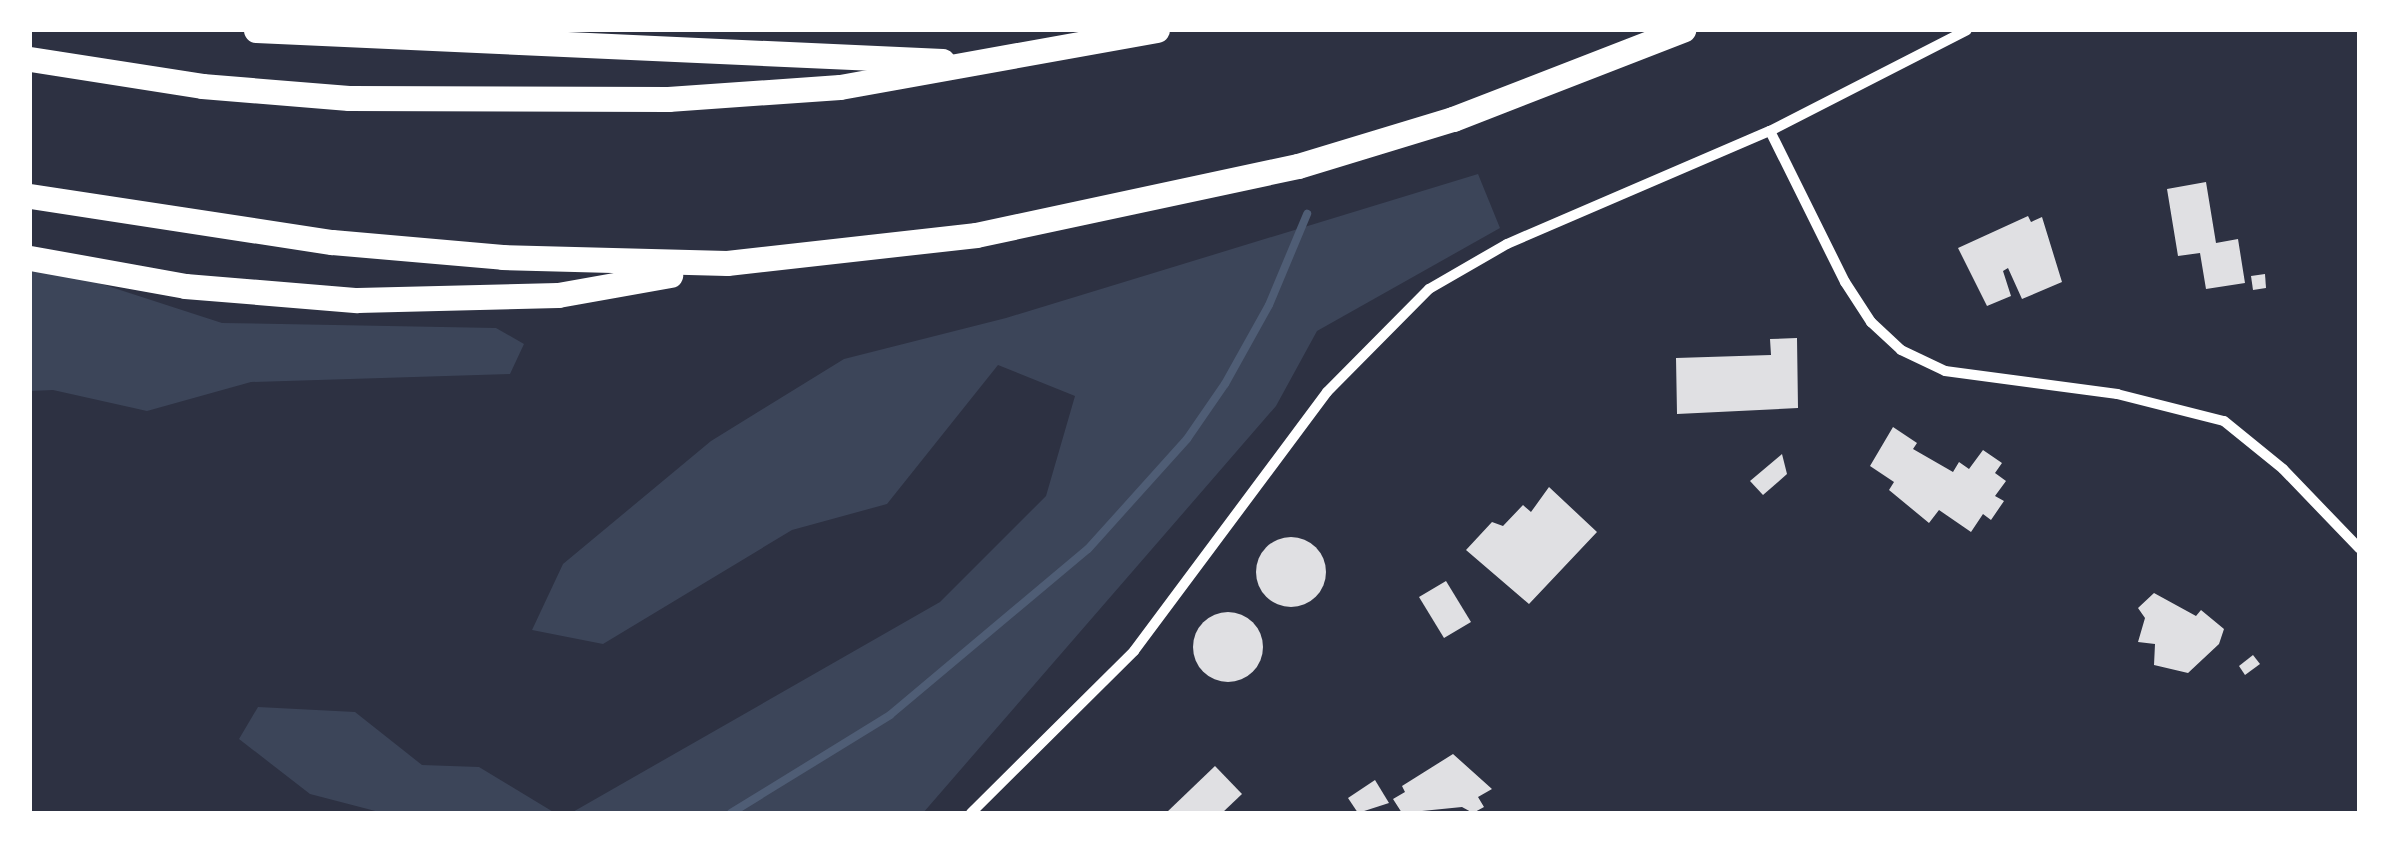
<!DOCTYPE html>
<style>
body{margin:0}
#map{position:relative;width:2389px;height:843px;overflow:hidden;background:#2d3142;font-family:"Libre Baskerville",serif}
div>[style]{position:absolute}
.green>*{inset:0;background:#3c4559}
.stream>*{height:8px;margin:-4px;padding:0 4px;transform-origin:4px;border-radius:4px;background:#4f5d75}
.building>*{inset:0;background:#e0e0e3}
.round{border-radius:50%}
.minor>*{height:10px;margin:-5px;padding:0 5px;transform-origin:5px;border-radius:5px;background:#fff}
.motorway>*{height:25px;margin:-12.5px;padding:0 12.5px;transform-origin:12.5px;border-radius:12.5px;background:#fff}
span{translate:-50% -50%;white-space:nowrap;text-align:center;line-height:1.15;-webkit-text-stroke:8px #fff;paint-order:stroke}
.frame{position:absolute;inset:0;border:32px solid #fff;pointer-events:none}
</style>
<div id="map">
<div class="green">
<i style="clip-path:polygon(1478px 174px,1500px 228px,1317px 331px,1276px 406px,923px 813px,571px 813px,940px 602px,1046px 496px,1075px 396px,998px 365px,887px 504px,792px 530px,603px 644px,532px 630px,563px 564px,711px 441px,844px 359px,1006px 318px)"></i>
<i style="clip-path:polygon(30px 271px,77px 276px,222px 323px,496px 328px,524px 344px,510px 374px,251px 382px,147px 411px,53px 390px,30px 391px)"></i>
<i style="clip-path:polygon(258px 707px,355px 712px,422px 765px,479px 767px,555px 813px,383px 813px,310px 794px,239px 739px)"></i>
</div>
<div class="stream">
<i style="left:731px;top:813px;width:187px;rotate:-31.6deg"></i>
<i style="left:890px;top:715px;width:258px;rotate:-40deg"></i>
<i style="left:1088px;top:549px;width:148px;rotate:-48deg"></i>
<i style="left:1187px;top:439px;width:67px;rotate:-55.4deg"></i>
<i style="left:1225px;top:384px;width:90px;rotate:-60.9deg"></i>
<i style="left:1269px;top:305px;width:99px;rotate:-67.3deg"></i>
</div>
<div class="building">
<i style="clip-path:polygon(2206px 182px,2216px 243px,2238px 239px,2245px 283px,2206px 289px,2200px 253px,2178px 256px,2167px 189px)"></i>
<i style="clip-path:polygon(2028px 216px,2031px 222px,2042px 217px,2062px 282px,2022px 299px,2008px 268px,2003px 271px,2011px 296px,1987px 306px,1958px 248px)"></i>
<i style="clip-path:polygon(2265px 274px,2266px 288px,2253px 290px,2251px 276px)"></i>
<i style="clip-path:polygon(1797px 338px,1798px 408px,1677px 414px,1676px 358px,1771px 355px,1770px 339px)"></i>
<i style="clip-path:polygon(1893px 427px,1917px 443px,1913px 449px,1953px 472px,1959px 462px,1969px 469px,1983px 450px,2002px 463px,1995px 473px,2006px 481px,1995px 496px,2004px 501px,1991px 520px,1983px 514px,1971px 532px,1939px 510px,1929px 523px,1889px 490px,1894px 482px,1870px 466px)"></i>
<i style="clip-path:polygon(1782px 454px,1787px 474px,1763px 495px,1750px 481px)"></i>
<i style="clip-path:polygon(1549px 487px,1597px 532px,1529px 604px,1466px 550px,1492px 522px,1503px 526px,1523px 505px,1531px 512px)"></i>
<i class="round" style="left:1256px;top:537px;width:70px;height:70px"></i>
<i style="clip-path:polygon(1446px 581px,1471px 622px,1444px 638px,1419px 597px)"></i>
<i style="clip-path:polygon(2154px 593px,2196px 616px,2201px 610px,2224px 629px,2219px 644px,2188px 673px,2154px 665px,2155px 644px,2138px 642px,2145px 618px,2138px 608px)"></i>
<i class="round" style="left:1193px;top:612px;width:70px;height:70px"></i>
<i style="clip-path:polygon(2253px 655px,2260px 664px,2245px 675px,2239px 666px)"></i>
<i style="clip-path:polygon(1453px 754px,1492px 789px,1478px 797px,1484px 807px,1473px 813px,1462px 807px,1402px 813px,1393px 799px,1405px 792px,1402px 786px)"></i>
<i style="clip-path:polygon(1215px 766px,1242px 794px,1222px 813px,1166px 813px)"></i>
<i style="clip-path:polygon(1375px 780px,1389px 803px,1358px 813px,1348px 798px)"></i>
</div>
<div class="minor">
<i style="left:1770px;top:131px;width:169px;rotate:63.6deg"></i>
<i style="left:1845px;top:282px;width:48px;rotate:57deg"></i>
<i style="left:1871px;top:322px;width:41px;rotate:43deg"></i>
<i style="left:1901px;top:350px;width:49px;rotate:25.5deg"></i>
<i style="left:1945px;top:371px;width:174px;rotate:7.6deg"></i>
<i style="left:2117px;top:394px;width:110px;rotate:14.2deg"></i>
<i style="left:2224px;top:421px;width:76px;rotate:39.1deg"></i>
<i style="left:2283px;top:469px;width:110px;rotate:46.1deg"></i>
<i style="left:971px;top:813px;width:230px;rotate:-44.8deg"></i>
<i style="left:1134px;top:651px;width:323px;rotate:-53.3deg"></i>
<i style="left:1327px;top:392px;width:145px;rotate:-45.3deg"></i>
<i style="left:1429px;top:289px;width:90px;rotate:-30deg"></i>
<i style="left:1507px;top:244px;width:286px;rotate:-23.3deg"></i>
<i style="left:1770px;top:131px;width:221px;rotate:-27.1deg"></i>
</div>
<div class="motorway">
<i style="left:256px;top:30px;width:687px;rotate:2.59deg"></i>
<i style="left:30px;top:59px;width:174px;rotate:8.9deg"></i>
<i style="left:202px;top:86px;width:147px;rotate:4.7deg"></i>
<i style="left:349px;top:98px;width:319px;rotate:0.2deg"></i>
<i style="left:668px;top:99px;width:172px;rotate:-4deg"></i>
<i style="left:840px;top:87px;width:322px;rotate:-10.2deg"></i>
<i style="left:30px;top:196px;width:305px;rotate:8.7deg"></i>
<i style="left:332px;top:242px;width:171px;rotate:5deg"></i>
<i style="left:502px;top:257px;width:225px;rotate:1.5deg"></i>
<i style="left:727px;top:263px;width:251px;rotate:-6.4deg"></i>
<i style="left:976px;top:235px;width:329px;rotate:-12.1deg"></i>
<i style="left:1298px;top:166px;width:162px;rotate:-16.9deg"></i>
<i style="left:1453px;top:119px;width:247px;rotate:-21.2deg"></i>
<i style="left:30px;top:258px;width:158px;rotate:10.2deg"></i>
<i style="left:185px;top:286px;width:173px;rotate:4.7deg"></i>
<i style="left:357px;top:300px;width:201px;rotate:-1.4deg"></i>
<i style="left:558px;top:295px;width:114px;rotate:-10.1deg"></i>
</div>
<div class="frame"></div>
</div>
